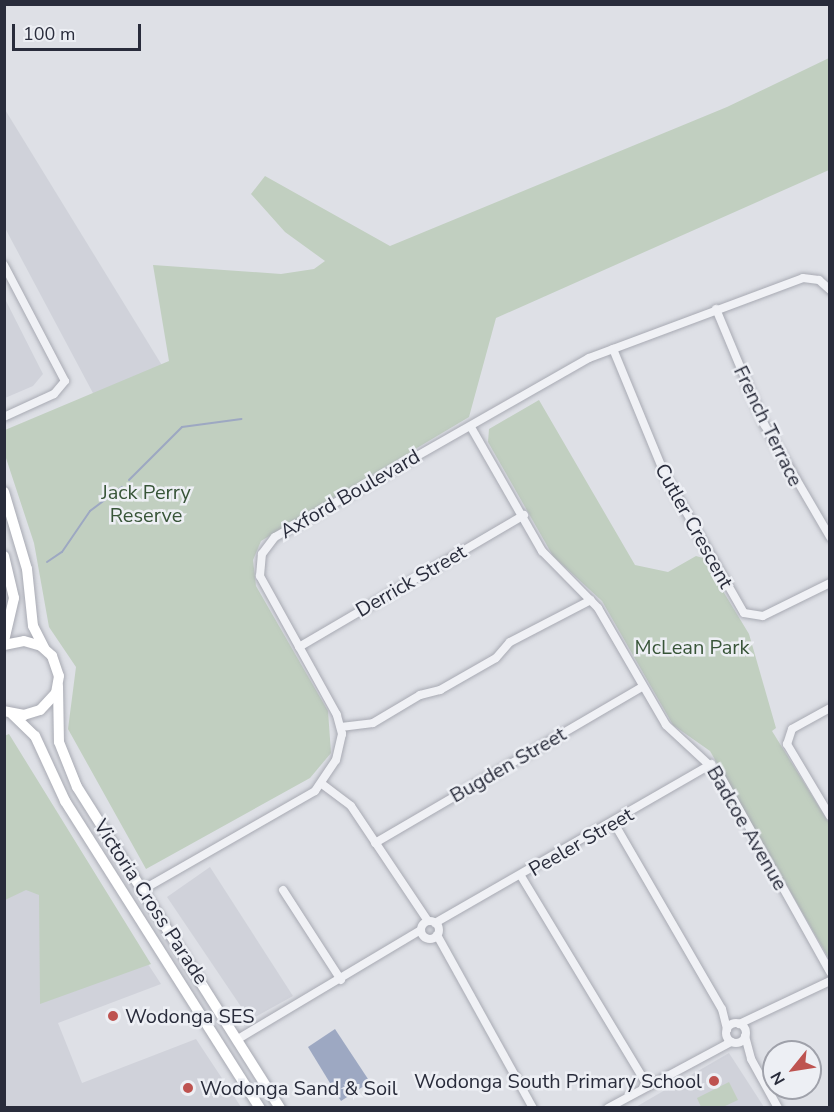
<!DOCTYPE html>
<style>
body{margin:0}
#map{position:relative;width:834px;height:1112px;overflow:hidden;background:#dee0e6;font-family:"Nunito Sans",sans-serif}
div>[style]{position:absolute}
.built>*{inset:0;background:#d0d2da}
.green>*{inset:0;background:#c1cfc0}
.water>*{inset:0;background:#9da8c2}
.stream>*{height:2px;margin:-1px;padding:0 1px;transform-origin:1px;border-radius:1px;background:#9da8c2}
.roads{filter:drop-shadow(0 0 2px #a8aab3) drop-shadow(0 0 2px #a8aab3)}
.minor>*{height:8px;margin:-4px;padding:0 4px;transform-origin:4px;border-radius:4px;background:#f0f1f5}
.minor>.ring{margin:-4px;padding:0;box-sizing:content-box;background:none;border:8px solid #f0f1f5;border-radius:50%}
.secondary>*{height:10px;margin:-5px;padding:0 5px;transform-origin:5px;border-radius:5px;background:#fff}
.dots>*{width:16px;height:16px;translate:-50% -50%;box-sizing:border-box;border:3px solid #edeff4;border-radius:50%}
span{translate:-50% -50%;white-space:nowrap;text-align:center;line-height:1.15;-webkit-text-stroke:5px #edeff4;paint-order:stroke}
.street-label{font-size:20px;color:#292c3b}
.park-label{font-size:20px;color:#385538}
.poi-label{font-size:20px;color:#292c3b}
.left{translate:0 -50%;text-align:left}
.right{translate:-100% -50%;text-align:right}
.frame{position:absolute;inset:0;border:6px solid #292c3b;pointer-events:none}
.north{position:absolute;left:762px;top:1040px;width:60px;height:60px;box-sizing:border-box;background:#edeff4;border:2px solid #9fa1aa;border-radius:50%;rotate:240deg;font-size:16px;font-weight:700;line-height:24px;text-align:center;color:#292c3b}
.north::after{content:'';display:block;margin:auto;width:21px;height:27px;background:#be5350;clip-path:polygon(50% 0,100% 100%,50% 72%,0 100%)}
.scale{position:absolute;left:12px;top:24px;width:129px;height:27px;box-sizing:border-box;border:3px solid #292c3b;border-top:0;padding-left:8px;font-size:18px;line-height:21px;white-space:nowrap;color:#292c3b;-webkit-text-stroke:4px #edeff4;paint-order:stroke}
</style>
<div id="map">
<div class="built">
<i style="clip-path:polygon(4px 108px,163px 367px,94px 395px,5px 228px)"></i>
<i style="clip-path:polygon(4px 297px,43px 374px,33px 386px,5px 398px)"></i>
<i style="clip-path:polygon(4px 743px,161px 984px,58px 1023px,82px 1083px,196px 1039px,241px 1107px,5px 1107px)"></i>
<i style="clip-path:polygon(210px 867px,293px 996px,250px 1020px,167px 897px)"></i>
<i style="clip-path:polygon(729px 1053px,764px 1107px,634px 1108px)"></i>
</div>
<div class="green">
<i style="clip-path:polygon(829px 58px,829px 170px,496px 318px,469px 417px,261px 541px,253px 560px,256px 586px,328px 711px,331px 753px,310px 778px,146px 869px,68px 729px,76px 667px,49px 627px,34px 543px,5px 455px,5px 430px,169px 361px,153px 265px,281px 274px,314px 269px,325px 261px,285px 232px,251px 194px,265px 176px,390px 246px,727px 107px)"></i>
<i style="clip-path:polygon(539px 400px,635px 565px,668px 572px,696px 556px,703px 558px,749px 634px,776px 728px,772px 731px,829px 823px,829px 959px,710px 751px,673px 725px,602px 601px,553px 556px,488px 442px,489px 429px)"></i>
<i style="clip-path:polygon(9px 734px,151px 964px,40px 1004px,39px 895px,26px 890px,5px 900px,4px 736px)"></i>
<i style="clip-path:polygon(729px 1082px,738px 1100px,723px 1107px,701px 1107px,697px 1098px)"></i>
</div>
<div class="water">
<i style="clip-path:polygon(335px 1029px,370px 1082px,341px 1101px,308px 1047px)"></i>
</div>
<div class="stream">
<i style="left:129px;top:480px;width:75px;rotate:-45deg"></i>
<i style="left:182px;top:427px;width:60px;rotate:-7.7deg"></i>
<i style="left:47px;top:562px;width:18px;rotate:-34deg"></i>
<i style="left:62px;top:552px;width:50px;rotate:-55.7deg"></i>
<i style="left:90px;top:511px;width:40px;rotate:-37deg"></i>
</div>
<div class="roads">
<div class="minor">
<i style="left:4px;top:265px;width:131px;rotate:62.3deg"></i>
<i style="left:65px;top:381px;width:17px;rotate:130deg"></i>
<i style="left:54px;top:394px;width:55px;rotate:155.3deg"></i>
<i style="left:716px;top:309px;width:125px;rotate:67.3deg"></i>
<i style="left:764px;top:424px;width:131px;rotate:59.7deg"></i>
<i style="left:613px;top:349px;width:134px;rotate:67.6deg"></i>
<i style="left:664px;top:473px;width:161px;rotate:60.3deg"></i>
<i style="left:744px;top:613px;width:19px;rotate:9deg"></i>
<i style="left:763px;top:616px;width:75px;rotate:-26.2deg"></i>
<i style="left:472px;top:429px;width:141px;rotate:60.2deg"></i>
<i style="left:542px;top:551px;width:80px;rotate:45.5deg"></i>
<i style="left:598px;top:608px;width:135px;rotate:59.8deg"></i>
<i style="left:666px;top:725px;width:74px;rotate:42.8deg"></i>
<i style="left:720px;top:775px;width:226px;rotate:60.8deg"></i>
<i style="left:299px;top:647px;width:261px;rotate:-30.4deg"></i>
<i style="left:830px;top:708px;width:43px;rotate:151.1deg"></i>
<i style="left:792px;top:729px;width:16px;rotate:108deg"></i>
<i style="left:787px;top:744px;width:84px;rotate:59.2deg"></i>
<i style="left:341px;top:727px;width:32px;rotate:-7deg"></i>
<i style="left:373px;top:723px;width:55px;rotate:-30.8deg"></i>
<i style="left:420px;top:695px;width:21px;rotate:-14deg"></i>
<i style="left:440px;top:690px;width:64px;rotate:-29.7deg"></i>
<i style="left:496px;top:658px;width:21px;rotate:-49deg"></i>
<i style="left:510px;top:642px;width:91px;rotate:-27.4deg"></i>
<i style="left:322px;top:784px;width:36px;rotate:37deg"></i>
<i style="left:351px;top:806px;width:138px;rotate:56.2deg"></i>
<i style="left:614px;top:823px;width:215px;rotate:59.9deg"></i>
<i style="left:722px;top:1009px;width:21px;rotate:76deg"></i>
<i style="left:375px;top:843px;width:309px;rotate:-30.3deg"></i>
<i style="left:521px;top:876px;width:244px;rotate:58.9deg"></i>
<i style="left:144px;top:889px;width:197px;rotate:-29.8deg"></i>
<i style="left:315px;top:791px;width:37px;rotate:-56deg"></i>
<i style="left:336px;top:760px;width:27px;rotate:-77deg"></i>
<i style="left:342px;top:734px;width:20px;rotate:-105deg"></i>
<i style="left:337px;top:715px;width:159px;rotate:-119deg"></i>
<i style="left:260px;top:576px;width:22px;rotate:-85deg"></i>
<i style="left:262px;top:554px;width:21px;rotate:-53deg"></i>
<i style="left:275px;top:537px;width:361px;rotate:-29.7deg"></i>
<i style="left:589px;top:358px;width:228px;rotate:-20.5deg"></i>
<i style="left:803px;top:278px;width:16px;rotate:7deg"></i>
<i style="left:819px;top:280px;width:15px;rotate:42deg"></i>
<i style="left:283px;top:890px;width:107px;rotate:57.2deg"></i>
<i class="ring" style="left:421px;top:921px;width:10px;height:10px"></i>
<i style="left:435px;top:923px;width:319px;rotate:-29.9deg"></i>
<i style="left:437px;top:935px;width:198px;rotate:61deg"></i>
<i class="ring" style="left:726px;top:1023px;width:12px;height:12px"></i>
<i style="left:739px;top:1024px;width:101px;rotate:-25.3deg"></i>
<i style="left:745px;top:1036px;width:24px;rotate:75deg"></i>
<i style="left:751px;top:1059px;width:56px;rotate:61.1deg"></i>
<i style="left:238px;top:1039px;width:213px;rotate:-30.8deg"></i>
<i style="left:608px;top:1108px;width:140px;rotate:-28.2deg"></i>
</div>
<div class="secondary">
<i style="left:4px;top:492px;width:80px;rotate:73.4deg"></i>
<i style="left:27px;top:569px;width:57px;rotate:84deg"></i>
<i style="left:33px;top:626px;width:25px;rotate:63deg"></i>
<i style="left:4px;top:556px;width:43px;rotate:76.6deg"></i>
<i style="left:14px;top:598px;width:44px;rotate:103.1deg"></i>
<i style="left:4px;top:645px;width:20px;rotate:-11deg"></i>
<i style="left:24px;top:641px;width:18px;rotate:16deg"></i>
<i style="left:41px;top:646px;width:15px;rotate:42deg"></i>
<i style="left:52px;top:656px;width:21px;rotate:71deg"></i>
<i style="left:59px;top:676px;width:17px;rotate:100deg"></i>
<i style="left:56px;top:693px;width:23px;rotate:133deg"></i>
<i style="left:40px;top:710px;width:17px;rotate:163deg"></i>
<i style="left:24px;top:715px;width:20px;rotate:-169deg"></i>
<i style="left:58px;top:686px;width:56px;rotate:89deg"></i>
<i style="left:59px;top:742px;width:48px;rotate:68.2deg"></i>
<i style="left:77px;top:787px;width:380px;rotate:57.7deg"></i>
<i style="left:12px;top:714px;width:32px;rotate:44deg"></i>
<i style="left:35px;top:736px;width:72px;rotate:65.2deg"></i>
<i style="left:65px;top:801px;width:364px;rotate:57.6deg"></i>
</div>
</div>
<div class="dots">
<i style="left:113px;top:1016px;background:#be5350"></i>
<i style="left:714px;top:1081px;background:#be5350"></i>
<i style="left:188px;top:1088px;background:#be5350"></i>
</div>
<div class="street-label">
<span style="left:768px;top:426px;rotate:64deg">French Terrace</span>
<span style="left:350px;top:494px;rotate:-30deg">Axford Boulevard</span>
<span style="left:694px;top:526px;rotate:61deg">Cutler Crescent</span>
<span style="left:411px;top:581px;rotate:-30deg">Derrick Street</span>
<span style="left:508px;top:765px;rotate:-30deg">Bugden Street</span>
<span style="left:747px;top:828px;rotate:60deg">Badcoe Avenue</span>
<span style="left:581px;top:842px;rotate:-30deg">Peeler Street</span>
<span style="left:151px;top:902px;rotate:57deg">Victoria Cross Parade</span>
</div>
<div class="park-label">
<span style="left:146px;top:504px">Jack Perry<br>Reserve</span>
<span style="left:692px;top:647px">McLean Park</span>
</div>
<div class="poi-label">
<span class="left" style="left:125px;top:1016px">Wodonga SES</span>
<span class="right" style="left:702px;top:1081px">Wodonga South Primary School</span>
<span class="left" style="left:200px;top:1088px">Wodonga Sand &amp; Soil</span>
</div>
<div class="frame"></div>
<div class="north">N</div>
<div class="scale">100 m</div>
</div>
